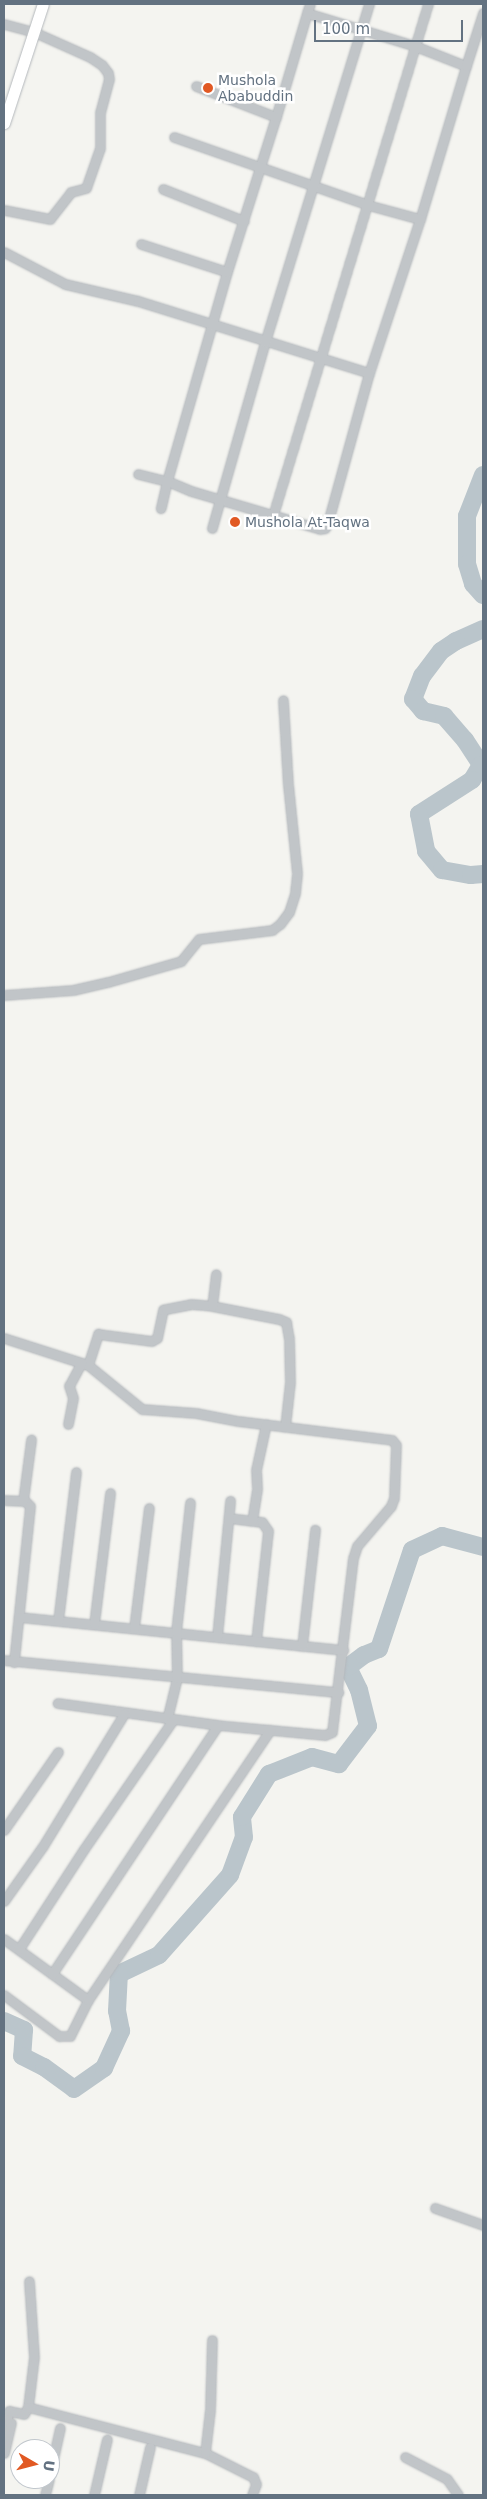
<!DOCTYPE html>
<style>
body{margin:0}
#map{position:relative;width:487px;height:2499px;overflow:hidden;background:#f4f4f0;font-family:"DejaVu Sans",sans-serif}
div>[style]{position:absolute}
.river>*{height:18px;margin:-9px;padding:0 9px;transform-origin:9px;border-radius:9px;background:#bac5cb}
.roads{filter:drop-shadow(0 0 1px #b4b8bc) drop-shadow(0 0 1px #b4b8bc)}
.street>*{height:9px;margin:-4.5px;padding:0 4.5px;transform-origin:4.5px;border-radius:4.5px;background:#c1c5c8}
.secondary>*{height:11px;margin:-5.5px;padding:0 5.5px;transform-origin:5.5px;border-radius:5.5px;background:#fff}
.dots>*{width:14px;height:14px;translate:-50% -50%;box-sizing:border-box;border:2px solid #fff;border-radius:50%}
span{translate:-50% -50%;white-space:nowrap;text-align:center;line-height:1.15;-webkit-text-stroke:5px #fff;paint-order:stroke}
.poi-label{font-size:14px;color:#637281}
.left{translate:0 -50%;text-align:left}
.frame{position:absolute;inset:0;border:5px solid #637281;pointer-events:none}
.north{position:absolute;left:10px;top:2439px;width:50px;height:50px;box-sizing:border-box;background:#fff;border:1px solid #c1c7cd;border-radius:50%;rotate:98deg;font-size:14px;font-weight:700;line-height:20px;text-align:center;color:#637281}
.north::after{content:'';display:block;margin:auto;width:18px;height:22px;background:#e15923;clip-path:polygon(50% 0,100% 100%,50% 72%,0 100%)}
.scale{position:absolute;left:314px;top:20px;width:149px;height:22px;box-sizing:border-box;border:2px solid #637281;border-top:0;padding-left:6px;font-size:15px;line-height:18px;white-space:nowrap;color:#637281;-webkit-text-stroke:4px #fff;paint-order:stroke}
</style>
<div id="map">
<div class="river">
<i style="left:483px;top:475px;width:44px;rotate:111.3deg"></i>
<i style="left:467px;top:516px;width:48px;rotate:90deg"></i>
<i style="left:467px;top:564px;width:21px;rotate:73deg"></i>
<i style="left:473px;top:584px;width:15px;rotate:48deg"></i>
<i style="left:483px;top:629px;width:30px;rotate:156deg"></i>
<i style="left:456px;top:641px;width:18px;rotate:146deg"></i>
<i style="left:441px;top:651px;width:31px;rotate:127deg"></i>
<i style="left:422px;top:676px;width:25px;rotate:111deg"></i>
<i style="left:413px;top:699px;width:16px;rotate:50deg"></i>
<i style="left:423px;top:711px;width:22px;rotate:13deg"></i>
<i style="left:444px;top:716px;width:32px;rotate:49deg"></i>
<i style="left:465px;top:740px;width:30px;rotate:57deg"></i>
<i style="left:481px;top:765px;width:17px;rotate:121deg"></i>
<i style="left:472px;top:780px;width:63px;rotate:147.3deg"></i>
<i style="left:419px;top:814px;width:38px;rotate:79deg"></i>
<i style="left:426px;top:851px;width:25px;rotate:50deg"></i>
<i style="left:442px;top:870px;width:29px;rotate:10deg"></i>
<i style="left:471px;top:875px;width:12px;rotate:-5deg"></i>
<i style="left:4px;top:2021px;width:22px;rotate:24deg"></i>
<i style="left:24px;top:2030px;width:26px;rotate:94deg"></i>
<i style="left:22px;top:2056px;width:25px;rotate:27deg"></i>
<i style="left:44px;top:2067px;width:37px;rotate:36deg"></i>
<i style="left:74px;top:2089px;width:37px;rotate:-35deg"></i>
<i style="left:104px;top:2068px;width:41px;rotate:-65.3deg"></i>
<i style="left:121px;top:2031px;width:20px;rotate:-101deg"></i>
<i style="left:117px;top:2011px;width:37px;rotate:-87deg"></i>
<i style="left:119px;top:1974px;width:44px;rotate:-25.4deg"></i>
<i style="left:159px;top:1955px;width:107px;rotate:-48.4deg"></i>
<i style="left:230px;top:1875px;width:40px;rotate:-69.8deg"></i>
<i style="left:244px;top:1837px;width:20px;rotate:-96deg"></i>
<i style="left:242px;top:1817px;width:51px;rotate:-57.9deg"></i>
<i style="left:269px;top:1774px;width:46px;rotate:-21.6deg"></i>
<i style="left:312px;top:1757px;width:28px;rotate:15deg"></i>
<i style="left:339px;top:1764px;width:48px;rotate:-52.7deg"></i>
<i style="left:368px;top:1726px;width:37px;rotate:-104deg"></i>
<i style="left:359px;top:1690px;width:25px;rotate:-116deg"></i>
<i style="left:348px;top:1667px;width:20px;rotate:-37deg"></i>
<i style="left:364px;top:1655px;width:16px;rotate:-22deg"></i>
<i style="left:379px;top:1649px;width:104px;rotate:-71.6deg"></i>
<i style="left:412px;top:1550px;width:33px;rotate:-25deg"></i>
<i style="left:442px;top:1536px;width:42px;rotate:15deg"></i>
</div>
<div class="roads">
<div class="street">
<i style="left:307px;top:13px;width:113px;rotate:17deg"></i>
<i style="left:415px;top:46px;width:55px;rotate:21.4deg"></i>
<i style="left:466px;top:66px;width:160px;rotate:106.7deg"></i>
<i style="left:420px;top:219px;width:162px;rotate:108.3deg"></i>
<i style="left:369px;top:373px;width:158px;rotate:105.4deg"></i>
<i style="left:327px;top:525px;width:4px;rotate:124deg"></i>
<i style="left:325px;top:528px;width:5px;rotate:169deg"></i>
<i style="left:320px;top:529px;width:134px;rotate:-163.6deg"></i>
<i style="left:191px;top:491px;width:26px;rotate:-157deg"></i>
<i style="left:167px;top:481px;width:217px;rotate:-74deg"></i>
<i style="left:227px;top:272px;width:163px;rotate:-72.5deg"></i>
<i style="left:276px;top:117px;width:109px;rotate:-73.4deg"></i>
<i style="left:307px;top:13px;width:9px;rotate:-72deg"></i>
<i style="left:4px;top:24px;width:31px;rotate:15deg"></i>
<i style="left:34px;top:32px;width:61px;rotate:24.1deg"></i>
<i style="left:90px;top:57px;width:14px;rotate:34deg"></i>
<i style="left:102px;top:65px;width:10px;rotate:53deg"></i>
<i style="left:108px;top:73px;width:6px;rotate:81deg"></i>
<i style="left:109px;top:79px;width:35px;rotate:105deg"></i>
<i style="left:100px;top:113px;width:35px;rotate:90deg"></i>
<i style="left:100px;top:148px;width:42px;rotate:109.3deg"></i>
<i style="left:86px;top:188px;width:16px;rotate:165deg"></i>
<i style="left:71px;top:192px;width:34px;rotate:128deg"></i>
<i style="left:50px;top:219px;width:47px;rotate:-168.9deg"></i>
<i style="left:466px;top:66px;width:56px;rotate:-72.2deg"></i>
<i style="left:196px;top:86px;width:86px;rotate:21.2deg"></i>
<i style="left:174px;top:137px;width:206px;rotate:19.3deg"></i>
<i style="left:368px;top:205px;width:54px;rotate:15.1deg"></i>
<i style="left:163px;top:189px;width:87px;rotate:21.6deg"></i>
<i style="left:141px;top:244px;width:90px;rotate:18deg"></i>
<i style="left:4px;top:252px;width:69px;rotate:27.7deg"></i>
<i style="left:65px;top:284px;width:75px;rotate:13.1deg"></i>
<i style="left:138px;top:301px;width:242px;rotate:17.3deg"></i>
<i style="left:138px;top:474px;width:30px;rotate:14deg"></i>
<i style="left:167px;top:481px;width:28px;rotate:103deg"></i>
<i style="left:273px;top:515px;width:534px;rotate:-73.13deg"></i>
<i style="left:212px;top:528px;width:193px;rotate:-74.1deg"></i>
<i style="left:265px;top:342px;width:354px;rotate:-72.9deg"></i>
<i style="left:4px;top:995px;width:69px;rotate:-4.1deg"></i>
<i style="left:73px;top:990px;width:36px;rotate:-13deg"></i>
<i style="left:108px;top:982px;width:76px;rotate:-16deg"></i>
<i style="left:181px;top:961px;width:28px;rotate:-51deg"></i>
<i style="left:199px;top:939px;width:74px;rotate:-7deg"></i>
<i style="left:272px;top:930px;width:10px;rotate:-37deg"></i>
<i style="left:280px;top:924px;width:15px;rotate:-53deg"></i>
<i style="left:289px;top:912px;width:20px;rotate:-72deg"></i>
<i style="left:295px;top:893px;width:20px;rotate:-84deg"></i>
<i style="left:297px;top:873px;width:88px;rotate:-95.8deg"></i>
<i style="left:288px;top:785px;width:85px;rotate:-93.4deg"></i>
<i style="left:212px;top:1306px;width:68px;rotate:11deg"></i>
<i style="left:279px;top:1319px;width:8px;rotate:23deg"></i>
<i style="left:286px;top:1322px;width:17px;rotate:80deg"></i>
<i style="left:289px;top:1339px;width:43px;rotate:88.7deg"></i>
<i style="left:290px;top:1382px;width:45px;rotate:96.3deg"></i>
<i style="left:4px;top:1338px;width:88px;rotate:17.8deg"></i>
<i style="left:88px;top:1365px;width:70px;rotate:39.2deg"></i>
<i style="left:142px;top:1409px;width:54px;rotate:4.2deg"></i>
<i style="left:196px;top:1413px;width:43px;rotate:10.8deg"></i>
<i style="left:238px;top:1421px;width:155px;rotate:7deg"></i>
<i style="left:392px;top:1440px;width:6px;rotate:51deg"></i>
<i style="left:396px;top:1445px;width:53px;rotate:92.2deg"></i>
<i style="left:394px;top:1498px;width:9px;rotate:111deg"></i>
<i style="left:391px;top:1506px;width:52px;rotate:130.4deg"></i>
<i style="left:357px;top:1546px;width:13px;rotate:108deg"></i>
<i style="left:353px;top:1558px;width:175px;rotate:96.9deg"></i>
<i style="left:332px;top:1732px;width:8px;rotate:157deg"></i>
<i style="left:325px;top:1735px;width:107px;rotate:-174.7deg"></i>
<i style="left:218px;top:1725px;width:162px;rotate:-172.2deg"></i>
<i style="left:88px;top:1365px;width:33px;rotate:-72deg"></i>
<i style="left:98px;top:1334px;width:54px;rotate:7.4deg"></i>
<i style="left:152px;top:1341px;width:6px;rotate:-31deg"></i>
<i style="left:157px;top:1338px;width:29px;rotate:-78deg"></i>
<i style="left:163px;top:1310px;width:3px;rotate:-18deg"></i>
<i style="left:166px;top:1309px;width:25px;rotate:-11deg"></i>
<i style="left:191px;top:1304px;width:21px;rotate:5deg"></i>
<i style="left:212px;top:1306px;width:32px;rotate:-83deg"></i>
<i style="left:68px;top:1424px;width:26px;rotate:-79deg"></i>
<i style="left:73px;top:1398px;width:13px;rotate:-108deg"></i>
<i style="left:69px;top:1386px;width:26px;rotate:-62deg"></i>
<i style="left:4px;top:1500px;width:21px;rotate:3deg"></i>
<i style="left:25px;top:1501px;width:7px;rotate:45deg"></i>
<i style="left:30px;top:1506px;width:157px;rotate:95.9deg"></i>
<i style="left:23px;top:1501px;width:62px;rotate:-82.5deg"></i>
<i style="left:229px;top:1518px;width:33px;rotate:7deg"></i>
<i style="left:262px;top:1522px;width:11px;rotate:56deg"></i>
<i style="left:268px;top:1531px;width:111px;rotate:96.2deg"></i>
<i style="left:252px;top:1521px;width:33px;rotate:-81deg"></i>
<i style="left:257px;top:1488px;width:18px;rotate:-93deg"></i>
<i style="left:256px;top:1470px;width:47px;rotate:-77.7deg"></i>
<i style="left:19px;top:1617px;width:326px;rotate:5.8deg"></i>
<i style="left:58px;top:1621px;width:150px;rotate:-83.1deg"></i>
<i style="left:94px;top:1624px;width:132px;rotate:-83deg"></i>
<i style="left:134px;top:1628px;width:121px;rotate:-82.9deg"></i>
<i style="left:217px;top:1637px;width:137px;rotate:-84.5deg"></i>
<i style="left:302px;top:1646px;width:117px;rotate:-83.6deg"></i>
<i style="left:4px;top:1660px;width:336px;rotate:5.5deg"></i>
<i style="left:167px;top:1719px;width:42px;rotate:-76.3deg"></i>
<i style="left:177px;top:1678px;width:46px;rotate:-91.2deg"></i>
<i style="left:176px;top:1632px;width:130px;rotate:-83.8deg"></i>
<i style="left:4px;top:1830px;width:95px;rotate:-55.3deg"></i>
<i style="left:4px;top:1901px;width:67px;rotate:-54.7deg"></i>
<i style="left:43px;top:1846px;width:155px;rotate:-58.5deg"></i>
<i style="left:4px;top:1939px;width:104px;rotate:36deg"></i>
<i style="left:19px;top:1949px;width:119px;rotate:-57deg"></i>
<i style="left:84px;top:1849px;width:157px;rotate:-55.4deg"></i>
<i style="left:52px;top:1974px;width:299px;rotate:-56.3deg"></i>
<i style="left:4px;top:1995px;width:69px;rotate:36.7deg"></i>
<i style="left:59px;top:2036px;width:11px"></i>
<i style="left:70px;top:2036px;width:40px;rotate:-63.4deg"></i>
<i style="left:88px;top:2000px;width:326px;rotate:-56deg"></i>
<i style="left:435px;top:2208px;width:51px;rotate:19.5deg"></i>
<i style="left:28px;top:2407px;width:50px;rotate:-83.2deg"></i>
<i style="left:34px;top:2357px;width:76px;rotate:-93.8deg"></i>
<i style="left:4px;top:2428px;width:18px;rotate:-74deg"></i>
<i style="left:9px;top:2411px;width:15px;rotate:11deg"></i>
<i style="left:24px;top:2414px;width:8px;rotate:-60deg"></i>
<i style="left:28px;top:2407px;width:183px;rotate:14.6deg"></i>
<i style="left:205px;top:2453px;width:54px;rotate:26.6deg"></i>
<i style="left:253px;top:2477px;width:8px;rotate:67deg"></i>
<i style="left:256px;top:2484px;width:12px;rotate:110deg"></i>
<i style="left:4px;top:2453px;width:31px;rotate:-77deg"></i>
<i style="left:205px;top:2453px;width:43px;rotate:-83.4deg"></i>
<i style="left:210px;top:2410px;width:70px;rotate:-88.4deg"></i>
<i style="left:405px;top:2457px;width:47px;rotate:27.6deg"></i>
<i style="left:447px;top:2479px;width:19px;rotate:55deg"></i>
<i style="left:50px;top:2473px;width:46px;rotate:-77.5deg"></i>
<i style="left:45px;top:2495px;width:16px;rotate:-76deg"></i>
<i style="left:94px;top:2495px;width:57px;rotate:-76.9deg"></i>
<i style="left:139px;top:2495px;width:49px;rotate:-77.1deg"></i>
</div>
<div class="secondary">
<i style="left:4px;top:123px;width:125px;rotate:-71.9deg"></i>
</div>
</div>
<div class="dots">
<i style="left:208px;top:88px;background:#e15923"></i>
<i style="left:235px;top:522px;background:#e15923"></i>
</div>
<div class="poi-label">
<span class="left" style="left:218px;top:88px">Mushola<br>Ababuddin</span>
<span class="left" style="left:245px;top:522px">Mushola At-Taqwa</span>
</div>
<div class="frame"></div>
<div class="north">U</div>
<div class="scale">100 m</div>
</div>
